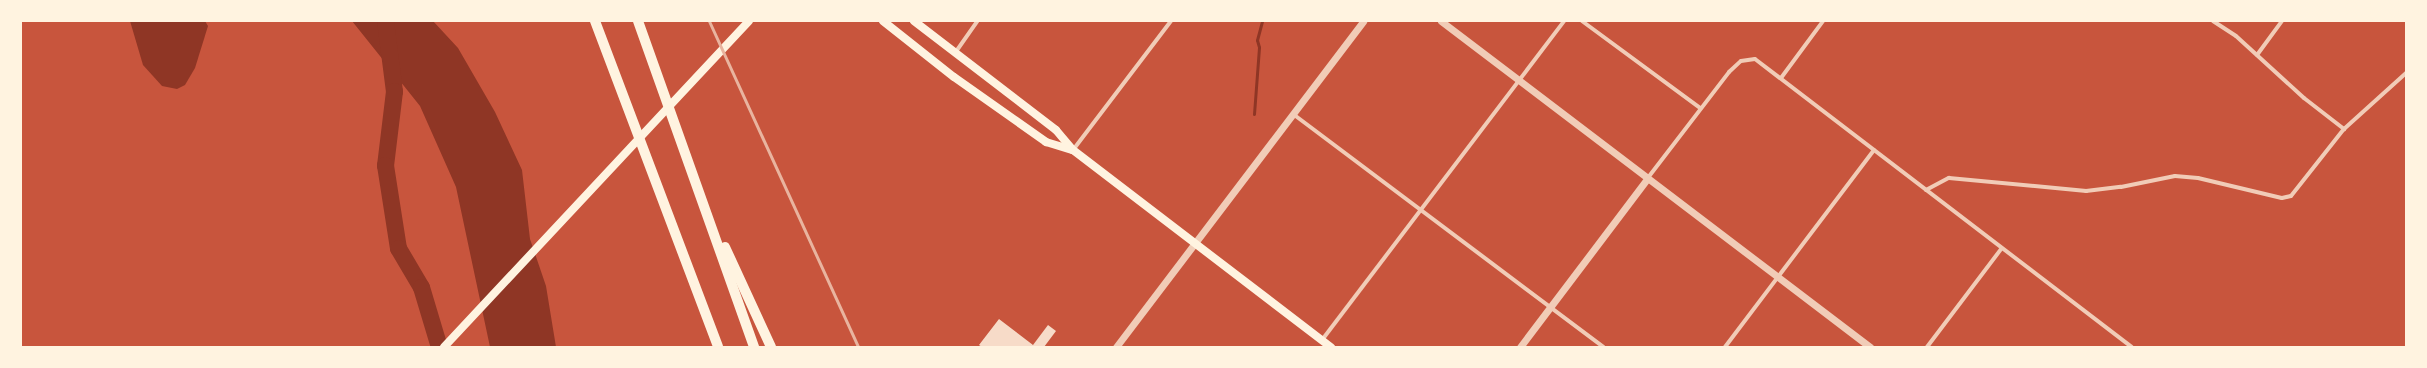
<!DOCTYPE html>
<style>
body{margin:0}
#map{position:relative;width:2427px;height:368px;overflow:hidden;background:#c8553d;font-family:"Alegreya Sans",sans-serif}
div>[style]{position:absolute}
.water>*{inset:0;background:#8f3625}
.stream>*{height:3px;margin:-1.5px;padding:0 1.5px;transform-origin:1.5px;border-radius:1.5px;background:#8f3625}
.river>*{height:17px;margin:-8.5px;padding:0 8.5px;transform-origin:8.5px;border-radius:8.5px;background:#8f3625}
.building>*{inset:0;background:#f7dbc8}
.minor>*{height:4px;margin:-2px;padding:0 2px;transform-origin:2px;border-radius:2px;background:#f1ccb7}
.tertiary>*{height:7px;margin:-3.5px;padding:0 3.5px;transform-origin:3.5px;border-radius:3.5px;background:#f1ccb7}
.secondary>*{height:8px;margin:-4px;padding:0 4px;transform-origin:4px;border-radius:4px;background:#fff3e0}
.motorway>*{height:10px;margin:-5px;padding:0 5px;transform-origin:5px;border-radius:5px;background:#fff3e0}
.rail>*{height:3px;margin:-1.5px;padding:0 1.5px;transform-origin:1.5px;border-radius:1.5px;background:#e9b49f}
span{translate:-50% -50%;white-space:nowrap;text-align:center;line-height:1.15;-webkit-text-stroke:3.5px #fff3e0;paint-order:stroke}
.frame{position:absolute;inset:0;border:22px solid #fff3e0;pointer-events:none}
</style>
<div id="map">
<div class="water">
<i style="clip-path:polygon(130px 21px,205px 21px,208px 26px,195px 68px,185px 85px,177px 89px,162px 86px,143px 65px)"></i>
<i style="clip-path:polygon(352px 21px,433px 21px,458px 48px,495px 112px,522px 170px,530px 239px,546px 286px,556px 347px,490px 347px,456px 187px,420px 106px)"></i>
</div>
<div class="stream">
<i style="left:1254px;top:114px;width:67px;rotate:-85.7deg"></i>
<i style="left:1259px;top:47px;width:7px;rotate:-106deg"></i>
<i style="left:1257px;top:40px;width:20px;rotate:-75deg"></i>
</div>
<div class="river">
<i style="left:385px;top:21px;width:71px;rotate:82.7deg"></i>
<i style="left:394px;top:91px;width:75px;rotate:96.9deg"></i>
<i style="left:385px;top:165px;width:84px;rotate:81.1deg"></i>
<i style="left:398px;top:248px;width:45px;rotate:59.5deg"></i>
<i style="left:421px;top:287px;width:63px;rotate:73.3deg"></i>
</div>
<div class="building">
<i style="clip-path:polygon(999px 319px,1033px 345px,1048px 325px,1056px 331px,1044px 347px,982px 347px,979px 345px)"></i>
</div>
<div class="minor">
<i style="left:1582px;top:21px;width:147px;rotate:36.4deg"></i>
<i style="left:2213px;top:21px;width:27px;rotate:33deg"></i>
<i style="left:2236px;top:36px;width:92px;rotate:42.4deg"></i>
<i style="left:2304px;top:98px;width:51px;rotate:37.8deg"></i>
<i style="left:955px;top:53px;width:39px;rotate:-55deg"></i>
<i style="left:2257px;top:55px;width:42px;rotate:-53.7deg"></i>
<i style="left:1781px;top:78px;width:71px;rotate:-53.6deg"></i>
<i style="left:1293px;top:114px;width:388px;rotate:36.9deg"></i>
<i style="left:1073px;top:150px;width:162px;rotate:-52.8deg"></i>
<i style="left:1647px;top:179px;width:135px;rotate:-52.5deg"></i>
<i style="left:1729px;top:72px;width:16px;rotate:-43deg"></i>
<i style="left:1741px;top:61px;width:14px;rotate:-8deg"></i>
<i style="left:1755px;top:59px;width:474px;rotate:37.4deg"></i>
<i style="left:1926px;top:190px;width:26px;rotate:-28deg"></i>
<i style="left:1949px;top:178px;width:138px;rotate:5.4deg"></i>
<i style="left:2086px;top:191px;width:35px;rotate:-7deg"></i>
<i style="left:2121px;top:187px;width:55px;rotate:-11.5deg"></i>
<i style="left:2175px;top:176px;width:23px;rotate:5deg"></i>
<i style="left:2198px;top:178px;width:86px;rotate:13.4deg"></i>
<i style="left:2282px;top:198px;width:9px;rotate:-13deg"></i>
<i style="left:2291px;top:196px;width:85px;rotate:-51.7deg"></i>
<i style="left:2344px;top:129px;width:84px;rotate:-42.1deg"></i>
<i style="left:1322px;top:340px;width:400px;rotate:-52.8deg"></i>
<i style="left:1725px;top:347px;width:247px;rotate:-52.9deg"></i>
<i style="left:1927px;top:347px;width:123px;rotate:-52.9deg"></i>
</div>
<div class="tertiary">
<i style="left:1441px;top:21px;width:539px;rotate:37.23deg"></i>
<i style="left:1116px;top:347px;width:409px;rotate:-52.8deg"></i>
<i style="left:1520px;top:347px;width:211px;rotate:-52.9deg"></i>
</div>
<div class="secondary">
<i style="left:883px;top:21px;width:90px;rotate:38.3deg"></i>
<i style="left:954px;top:77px;width:113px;rotate:35.2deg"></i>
<i style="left:1046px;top:142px;width:27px;rotate:17deg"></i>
<i style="left:914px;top:21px;width:179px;rotate:37.5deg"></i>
<i style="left:1056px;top:130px;width:26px;rotate:50deg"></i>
<i style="left:1073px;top:150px;width:325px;rotate:37.4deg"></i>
<i style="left:444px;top:347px;width:446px;rotate:-46.9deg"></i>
</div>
<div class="motorway">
<i style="left:595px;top:21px;width:348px;rotate:69.3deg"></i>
<i style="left:638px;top:21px;width:346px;rotate:70.4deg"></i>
<i style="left:725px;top:247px;width:110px;rotate:65.3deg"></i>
</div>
<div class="rail">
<i style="left:709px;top:21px;width:358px;rotate:65.4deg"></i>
</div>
<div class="frame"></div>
</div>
